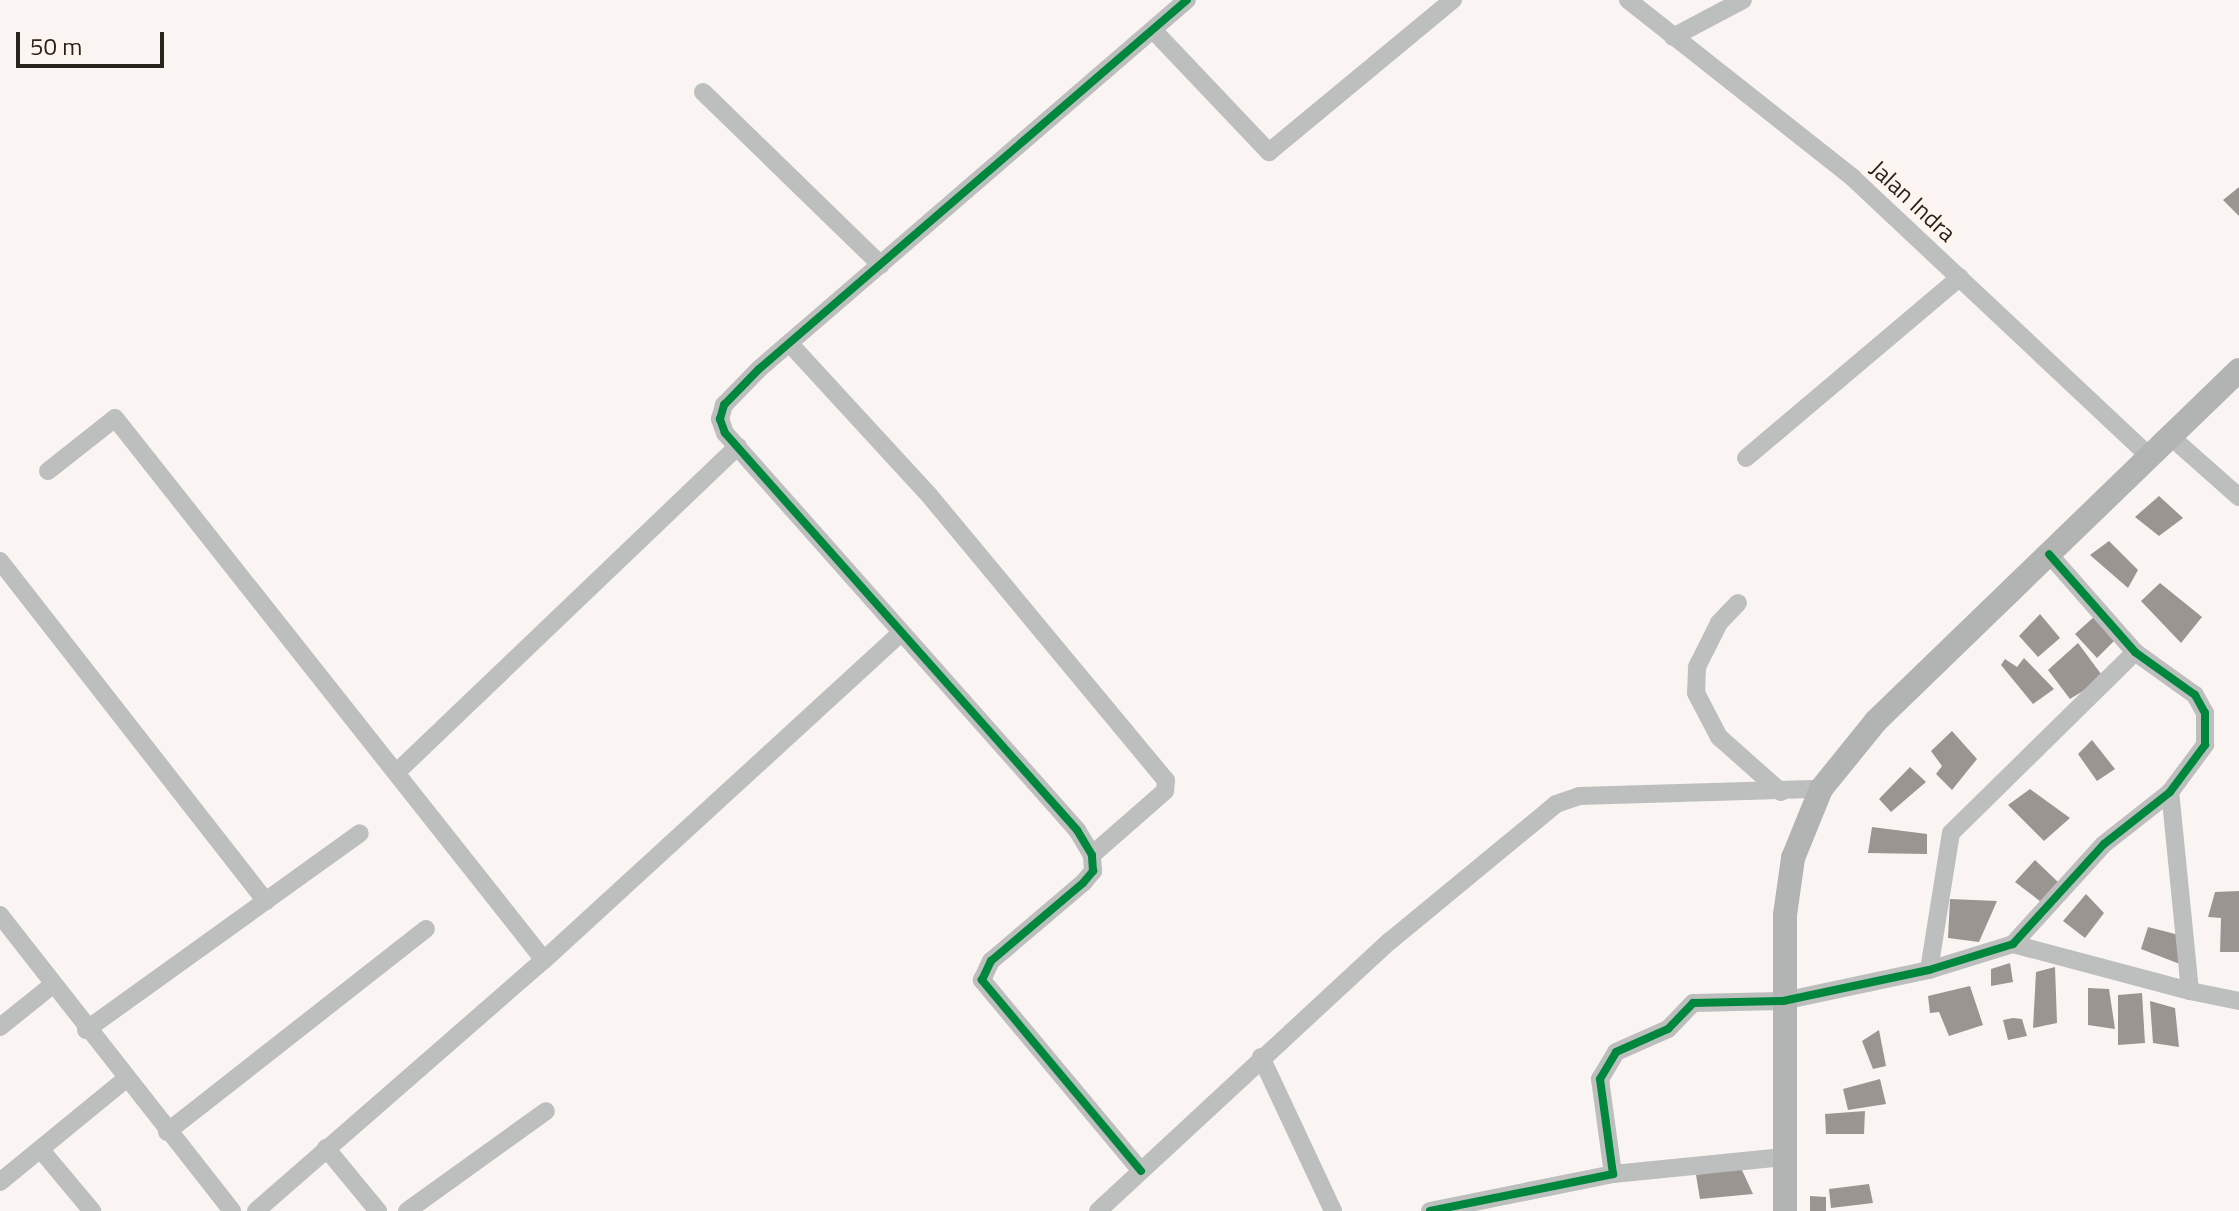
<!DOCTYPE html>
<style>
body{margin:0}
#map{position:relative;width:2239px;height:1211px;overflow:hidden;background:#faf5f2;font-family:"Titillium Web",sans-serif}
div>[style]{position:absolute}
.building>*{inset:0;background:#9b9592}
.street>*{height:18px;margin:-9px;padding:0 9px;transform-origin:9px;border-radius:9px;background:#bcbfbd}
.secondary>*{height:24px;margin:-12px;padding:0 12px;transform-origin:12px;border-radius:12px;background:#b1b4b2}
.cycleway>*{height:8px;margin:-4px;padding:0 4px;transform-origin:4px;border-radius:4px;background:#00873e}
span{translate:-50% -50%;white-space:nowrap;text-align:center;line-height:1.15;-webkit-text-stroke:8px #fdf5ee;paint-order:stroke}
.street-label{font-size:24px;color:#2a231c}
.scale{position:absolute;left:16px;top:32px;width:148px;height:36px;box-sizing:border-box;border:4px solid #2a231c;border-top:0;padding-left:10px;font-size:24px;line-height:28px;white-space:nowrap;color:#2a231c;-webkit-text-stroke:6px #fdf5ee;paint-order:stroke}
</style>
<div id="map">
<div class="building">
<i style="clip-path:polygon(2239px 187px,2239px 216px,2223px 200px)"></i>
<i style="clip-path:polygon(2159px 496px,2183px 518px,2159px 536px,2135px 517px)"></i>
<i style="clip-path:polygon(2109px 541px,2138px 570px,2128px 588px,2090px 555px)"></i>
<i style="clip-path:polygon(2160px 583px,2202px 617px,2181px 643px,2141px 601px)"></i>
<i style="clip-path:polygon(2040px 614px,2060px 638px,2038px 657px,2019px 636px)"></i>
<i style="clip-path:polygon(2096px 615px,2116px 639px,2097px 658px,2075px 634px)"></i>
<i style="clip-path:polygon(2078px 643px,2104px 678px,2070px 699px,2048px 670px)"></i>
<i style="clip-path:polygon(2024px 658px,2054px 689px,2033px 704px,2001px 665px,2005px 659px,2017px 667px)"></i>
<i style="clip-path:polygon(1952px 731px,1977px 759px,1952px 790px,1936px 774px,1942px 766px,1931px 751px)"></i>
<i style="clip-path:polygon(2092px 740px,2115px 769px,2097px 781px,2078px 754px)"></i>
<i style="clip-path:polygon(1910px 767px,1926px 782px,1891px 812px,1879px 799px)"></i>
<i style="clip-path:polygon(2030px 789px,2070px 818px,2044px 841px,2008px 805px)"></i>
<i style="clip-path:polygon(1872px 827px,1927px 834px,1927px 854px,1868px 853px)"></i>
<i style="clip-path:polygon(2035px 860px,2058px 882px,2041px 902px,2015px 882px)"></i>
<i style="clip-path:polygon(2239px 891px,2239px 952px,2220px 952px,2221px 918px,2208px 917px,2215px 892px)"></i>
<i style="clip-path:polygon(2086px 894px,2104px 913px,2085px 938px,2063px 921px)"></i>
<i style="clip-path:polygon(1950px 899px,1997px 901px,1979px 942px,1948px 938px)"></i>
<i style="clip-path:polygon(2148px 927px,2187px 937px,2185px 966px,2141px 949px)"></i>
<i style="clip-path:polygon(2010px 963px,2013px 982px,1991px 986px,1991px 969px)"></i>
<i style="clip-path:polygon(2055px 967px,2057px 1023px,2033px 1028px,2036px 972px)"></i>
<i style="clip-path:polygon(1970px 986px,1983px 1025px,1949px 1036px,1939px 1012px,1930px 1013px,1928px 996px)"></i>
<i style="clip-path:polygon(2088px 988px,2109px 989px,2115px 1029px,2088px 1025px)"></i>
<i style="clip-path:polygon(2142px 993px,2145px 1043px,2118px 1045px,2118px 995px)"></i>
<i style="clip-path:polygon(2150px 1001px,2175px 1008px,2179px 1047px,2153px 1043px)"></i>
<i style="clip-path:polygon(2013px 1018px,2022px 1019px,2027px 1036px,2008px 1040px,2003px 1020px)"></i>
<i style="clip-path:polygon(1879px 1030px,1886px 1066px,1873px 1069px,1862px 1041px)"></i>
<i style="clip-path:polygon(1880px 1079px,1886px 1104px,1848px 1110px,1843px 1089px)"></i>
<i style="clip-path:polygon(1865px 1111px,1864px 1134px,1826px 1134px,1825px 1114px)"></i>
<i style="clip-path:polygon(1741px 1168px,1753px 1194px,1700px 1199px,1696px 1175px)"></i>
<i style="clip-path:polygon(1869px 1184px,1873px 1203px,1831px 1208px,1829px 1189px)"></i>
<i style="clip-path:polygon(1810px 1196px,1826px 1197px,1826px 1211px,1810px 1211px)"></i>
</div>
<div class="street">
<i style="left:1628px;top:0;width:287px;rotate:38.3deg"></i>
<i style="left:1853px;top:178px;width:407px;rotate:43.2deg"></i>
<i style="left:1154px;top:31px;width:167px;rotate:46.5deg"></i>
<i style="left:1269px;top:152px;width:239px;rotate:-39.6deg"></i>
<i style="left:1673px;top:37px;width:79px;rotate:-27.9deg"></i>
<i style="left:703px;top:92px;width:248px;rotate:44.2deg"></i>
<i style="left:791px;top:345px;width:204px;rotate:47.4deg"></i>
<i style="left:929px;top:495px;width:371px;rotate:50.3deg"></i>
<i style="left:1166px;top:780px;width:11px;rotate:95deg"></i>
<i style="left:1165px;top:791px;width:97px;rotate:138.8deg"></i>
<i style="left:2170px;top:436px;width:92px;rotate:41.5deg"></i>
<i style="left:1746px;top:458px;width:280px;rotate:-40.2deg"></i>
<i style="left:48px;top:471px;width:85px;rotate:-38.3deg"></i>
<i style="left:115px;top:418px;width:691px;rotate:51.64deg"></i>
<i style="left:0;top:561px;width:432px;rotate:52deg"></i>
<i style="left:1738px;top:603px;width:28px;rotate:134deg"></i>
<i style="left:1719px;top:623px;width:49px;rotate:116.6deg"></i>
<i style="left:1697px;top:667px;width:26px;rotate:92deg"></i>
<i style="left:1696px;top:693px;width:50px;rotate:62.4deg"></i>
<i style="left:1719px;top:737px;width:83px;rotate:41.6deg"></i>
<i style="left:398px;top:771px;width:470px;rotate:-43.7deg"></i>
<i style="left:0;top:915px;width:376px;rotate:51.9deg"></i>
<i style="left:2013px;top:944px;width:183px;rotate:14.9deg"></i>
<i style="left:2190px;top:991px;width:200px;rotate:-95.7deg"></i>
<i style="left:1929px;top:970px;width:139px;rotate:-80.9deg"></i>
<i style="left:1951px;top:833px;width:258px;rotate:-44.5deg"></i>
<i style="left:2190px;top:991px;width:50px;rotate:11.5deg"></i>
<i style="left:0;top:1027px;width:64px;rotate:-38.7deg"></i>
<i style="left:86px;top:1030px;width:337px;rotate:-35.7deg"></i>
<i style="left:1261px;top:1057px;width:170px;rotate:64.9deg"></i>
<i style="left:167px;top:1132px;width:329px;rotate:-38.1deg"></i>
<i style="left:326px;top:1148px;width:82px;rotate:50.5deg"></i>
<i style="left:41px;top:1150px;width:80px;rotate:50.1deg"></i>
<i style="left:1141px;top:1171px;width:249px;rotate:-129.8deg"></i>
<i style="left:982px;top:980px;width:21px;rotate:-65deg"></i>
<i style="left:991px;top:961px;width:121px;rotate:-40.3deg"></i>
<i style="left:1083px;top:883px;width:16px;rotate:-50deg"></i>
<i style="left:1093px;top:871px;width:16px;rotate:-94deg"></i>
<i style="left:1092px;top:855px;width:29px;rotate:-121deg"></i>
<i style="left:1077px;top:830px;width:531px;rotate:-131.56deg"></i>
<i style="left:725px;top:433px;width:15px;rotate:-110deg"></i>
<i style="left:720px;top:419px;width:15px;rotate:-74deg"></i>
<i style="left:724px;top:405px;width:50px;rotate:-45.8deg"></i>
<i style="left:759px;top:369px;width:565px;rotate:-40.77deg"></i>
<i style="left:1613px;top:1174px;width:172px;rotate:-5.7deg"></i>
<i style="left:0;top:1182px;width:163px;rotate:-39.3deg"></i>
<i style="left:256px;top:1211px;width:382px;rotate:-41.1deg"></i>
<i style="left:544px;top:960px;width:480px;rotate:-42.5deg"></i>
<i style="left:407px;top:1211px;width:171px;rotate:-35.7deg"></i>
<i style="left:1098px;top:1211px;width:398px;rotate:-42.8deg"></i>
<i style="left:1390px;top:941px;width:215px;rotate:-39.5deg"></i>
<i style="left:1556px;top:804px;width:24px;rotate:-19deg"></i>
<i style="left:1579px;top:796px;width:242px;rotate:-1.7deg"></i>
<i style="left:1430px;top:1211px;width:187px;rotate:-11.4deg"></i>
<i style="left:1613px;top:1174px;width:96px;rotate:-97.8deg"></i>
<i style="left:1600px;top:1079px;width:31px;rotate:-59deg"></i>
<i style="left:1616px;top:1052px;width:57px;rotate:-23.9deg"></i>
<i style="left:1668px;top:1029px;width:36px;rotate:-46deg"></i>
<i style="left:1693px;top:1003px;width:90px;rotate:-1.3deg"></i>
<i style="left:1783px;top:1001px;width:149px;rotate:-12deg"></i>
<i style="left:1929px;top:970px;width:88px;rotate:-17.2deg"></i>
<i style="left:2013px;top:944px;width:135px;rotate:-47.7deg"></i>
<i style="left:2104px;top:844px;width:84px;rotate:-38.2deg"></i>
<i style="left:2170px;top:792px;width:59px;rotate:-53.3deg"></i>
<i style="left:2205px;top:745px;width:32px;rotate:-90deg"></i>
<i style="left:2205px;top:713px;width:21px;rotate:-119deg"></i>
<i style="left:2195px;top:695px;width:74px;rotate:-144.4deg"></i>
<i style="left:2135px;top:652px;width:130px;rotate:-131.3deg"></i>
</div>
<div class="secondary">
<i style="left:1785px;top:1211px;width:296px;rotate:-90deg"></i>
<i style="left:1785px;top:915px;width:58px;rotate:-82deg"></i>
<i style="left:1793px;top:858px;width:74px;rotate:-67.9deg"></i>
<i style="left:1821px;top:789px;width:87px;rotate:-51deg"></i>
<i style="left:1876px;top:721px;width:505px;rotate:-44.04deg"></i>
</div>
<div class="cycleway">
<i style="left:1141px;top:1171px;width:249px;rotate:-129.8deg"></i>
<i style="left:982px;top:980px;width:21px;rotate:-65deg"></i>
<i style="left:991px;top:961px;width:121px;rotate:-40.3deg"></i>
<i style="left:1083px;top:883px;width:16px;rotate:-50deg"></i>
<i style="left:1093px;top:871px;width:16px;rotate:-94deg"></i>
<i style="left:1092px;top:855px;width:29px;rotate:-121deg"></i>
<i style="left:1077px;top:830px;width:531px;rotate:-131.56deg"></i>
<i style="left:725px;top:433px;width:15px;rotate:-110deg"></i>
<i style="left:720px;top:419px;width:15px;rotate:-74deg"></i>
<i style="left:724px;top:405px;width:50px;rotate:-45.8deg"></i>
<i style="left:759px;top:369px;width:565px;rotate:-40.77deg"></i>
<i style="left:1430px;top:1211px;width:187px;rotate:-11.4deg"></i>
<i style="left:1613px;top:1174px;width:96px;rotate:-97.8deg"></i>
<i style="left:1600px;top:1079px;width:31px;rotate:-59deg"></i>
<i style="left:1616px;top:1052px;width:57px;rotate:-23.9deg"></i>
<i style="left:1668px;top:1029px;width:36px;rotate:-46deg"></i>
<i style="left:1693px;top:1003px;width:90px;rotate:-1.3deg"></i>
<i style="left:1783px;top:1001px;width:149px;rotate:-12deg"></i>
<i style="left:1929px;top:970px;width:88px;rotate:-17.2deg"></i>
<i style="left:2013px;top:944px;width:135px;rotate:-47.7deg"></i>
<i style="left:2104px;top:844px;width:84px;rotate:-38.2deg"></i>
<i style="left:2170px;top:792px;width:59px;rotate:-53.3deg"></i>
<i style="left:2205px;top:745px;width:32px;rotate:-90deg"></i>
<i style="left:2205px;top:713px;width:21px;rotate:-119deg"></i>
<i style="left:2195px;top:695px;width:74px;rotate:-144.4deg"></i>
<i style="left:2135px;top:652px;width:130px;rotate:-131.3deg"></i>
</div>
<div class="street-label">
<span style="left:1913px;top:201px;rotate:43deg">Jalan Indra</span>
</div>
<div class="scale">50 m</div>
</div>
